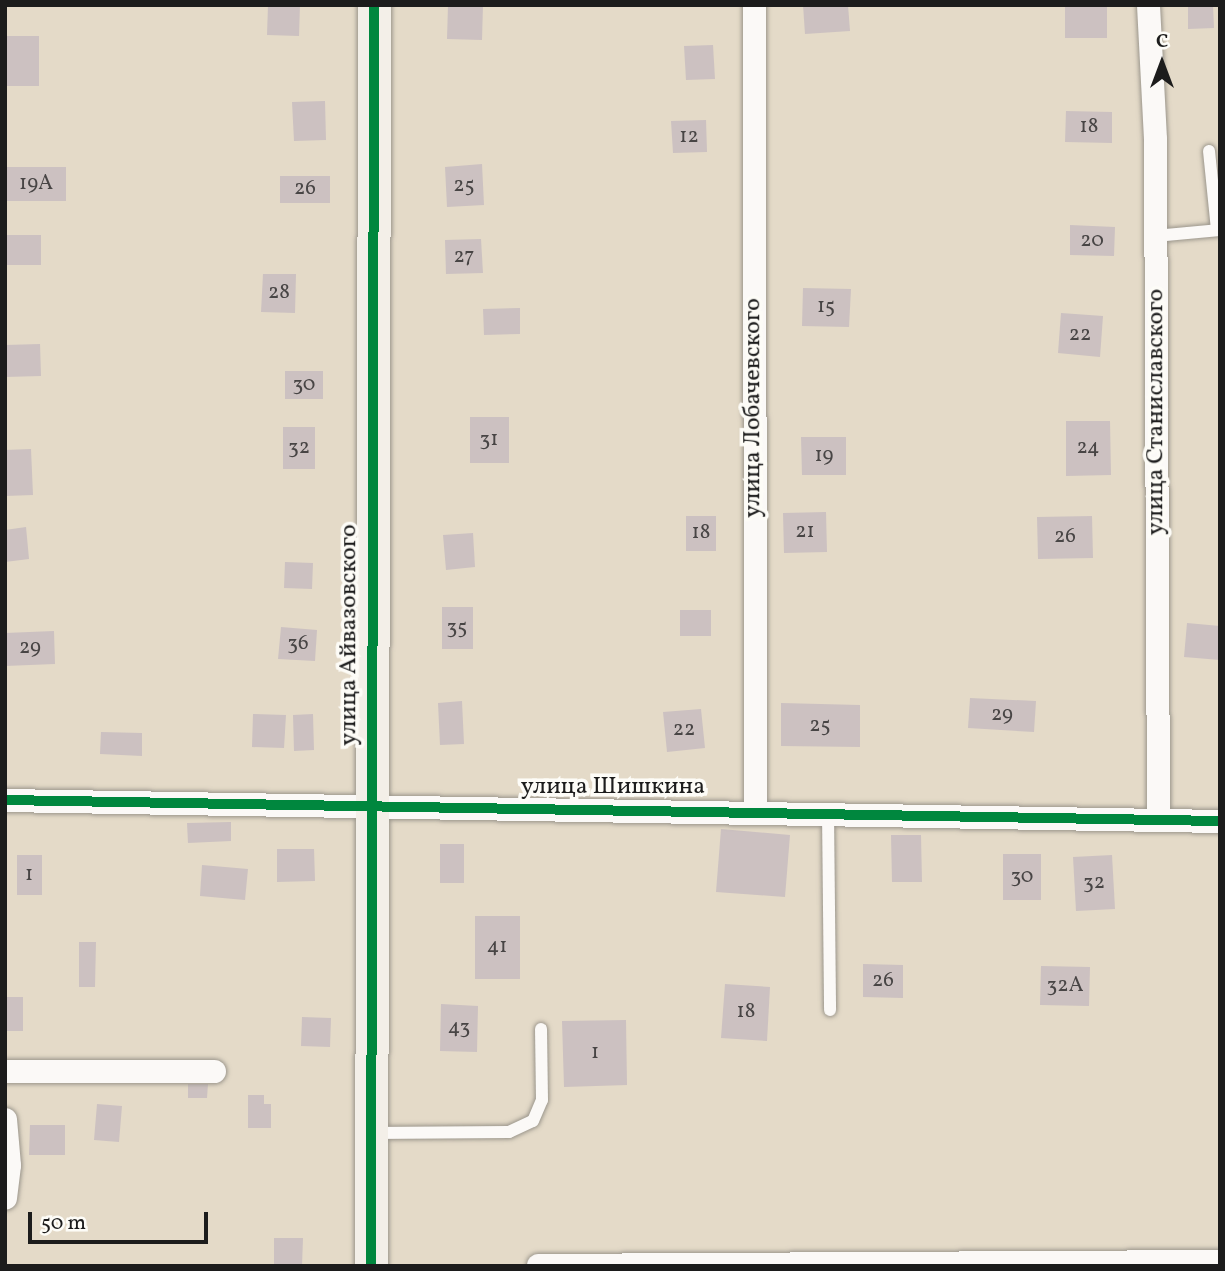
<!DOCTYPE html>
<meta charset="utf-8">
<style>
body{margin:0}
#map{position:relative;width:1225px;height:1271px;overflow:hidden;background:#e4dac8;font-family:Vollkorn,serif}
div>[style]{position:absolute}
.building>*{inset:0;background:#ccc1c1}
.roads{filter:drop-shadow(0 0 2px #9b968c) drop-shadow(0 0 2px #9b968c)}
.lane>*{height:12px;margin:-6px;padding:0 6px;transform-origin:6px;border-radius:6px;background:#fbf9f7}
.street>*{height:23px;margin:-11.5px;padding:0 11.5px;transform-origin:11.5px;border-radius:11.5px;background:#fbf9f7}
.secondary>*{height:33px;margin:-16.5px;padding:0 16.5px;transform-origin:16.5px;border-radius:16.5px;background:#f3efe8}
.cycleway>*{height:10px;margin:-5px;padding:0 5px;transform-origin:5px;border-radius:5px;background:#00873e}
span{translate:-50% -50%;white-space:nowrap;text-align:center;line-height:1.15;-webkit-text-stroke:7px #fdfcf7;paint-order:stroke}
.number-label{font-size:21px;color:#484545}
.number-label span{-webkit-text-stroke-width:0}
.street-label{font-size:24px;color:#1c1c1c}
.frame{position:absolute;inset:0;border:7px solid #1c1c1c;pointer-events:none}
.north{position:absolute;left:1127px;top:28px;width:70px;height:70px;-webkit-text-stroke:5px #fdfcf7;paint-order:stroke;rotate:0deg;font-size:19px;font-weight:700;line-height:28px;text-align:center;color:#1c1c1c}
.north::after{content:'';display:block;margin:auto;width:24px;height:32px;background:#1c1c1c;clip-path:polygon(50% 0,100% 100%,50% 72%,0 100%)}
.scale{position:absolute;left:28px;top:1212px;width:180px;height:32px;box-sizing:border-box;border:4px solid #1c1c1c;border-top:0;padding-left:9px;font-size:21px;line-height:24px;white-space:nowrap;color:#1c1c1c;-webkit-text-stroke:5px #fdfcf7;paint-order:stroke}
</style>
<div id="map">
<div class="building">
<i style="clip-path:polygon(268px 5px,300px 5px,299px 36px,267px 35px)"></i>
<i style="clip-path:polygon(448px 5px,483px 5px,482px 40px,447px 39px)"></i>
<i style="clip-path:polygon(803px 5px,848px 5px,850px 31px,805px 34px)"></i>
<i style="clip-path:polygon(1065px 5px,1107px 5px,1107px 38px,1065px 38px)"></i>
<i style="clip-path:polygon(1188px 5px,1213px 5px,1214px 28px,1188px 29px)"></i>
<i style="clip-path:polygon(5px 36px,39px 36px,39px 86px,5px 86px)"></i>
<i style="clip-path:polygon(713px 45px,715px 79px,686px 80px,684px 46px)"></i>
<i style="clip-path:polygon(325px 101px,326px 140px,294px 141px,292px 102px)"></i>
<i style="clip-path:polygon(1066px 111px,1112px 112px,1112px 143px,1065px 142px)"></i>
<i style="clip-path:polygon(706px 120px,707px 152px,673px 153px,671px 121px)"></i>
<i style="clip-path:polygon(482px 164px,484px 205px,447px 207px,445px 167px)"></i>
<i style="clip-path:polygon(5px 167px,66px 167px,66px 201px,5px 201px)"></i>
<i style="clip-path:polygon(280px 176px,330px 176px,330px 203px,280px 203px)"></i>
<i style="clip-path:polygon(1070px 225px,1115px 227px,1114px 256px,1070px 255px)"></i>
<i style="clip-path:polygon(5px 235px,41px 235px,41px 265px,5px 265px)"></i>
<i style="clip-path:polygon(481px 239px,483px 273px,446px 274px,445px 240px)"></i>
<i style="clip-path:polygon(263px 274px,296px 274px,295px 313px,261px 312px)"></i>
<i style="clip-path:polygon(803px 288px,851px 289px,849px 327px,802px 326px)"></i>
<i style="clip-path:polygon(520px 308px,520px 334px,484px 335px,483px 309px)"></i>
<i style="clip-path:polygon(1061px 313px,1103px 316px,1100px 357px,1058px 353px)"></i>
<i style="clip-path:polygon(40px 344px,41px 376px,5px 377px,5px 345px)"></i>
<i style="clip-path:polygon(285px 371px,323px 371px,323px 399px,285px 399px)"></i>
<i style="clip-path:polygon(470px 417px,509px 417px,509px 463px,470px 463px)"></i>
<i style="clip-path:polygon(1066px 421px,1110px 421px,1111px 475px,1066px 476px)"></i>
<i style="clip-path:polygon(283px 427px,315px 427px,315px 469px,283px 469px)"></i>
<i style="clip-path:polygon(801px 437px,846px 437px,846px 475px,802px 475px)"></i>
<i style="clip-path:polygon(31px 449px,33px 495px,5px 496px,5px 450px)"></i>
<i style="clip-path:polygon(826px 512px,827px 552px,784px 553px,783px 513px)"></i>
<i style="clip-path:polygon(686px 516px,716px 516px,716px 551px,686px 551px)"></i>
<i style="clip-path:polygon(1092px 516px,1093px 558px,1038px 559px,1037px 517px)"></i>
<i style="clip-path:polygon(26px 527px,29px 559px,5px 562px,5px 530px)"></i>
<i style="clip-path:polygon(473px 533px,475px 567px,446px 570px,443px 535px)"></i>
<i style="clip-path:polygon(285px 562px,313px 563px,312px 589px,284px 588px)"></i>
<i style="clip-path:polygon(442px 607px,473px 607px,473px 649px,442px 649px)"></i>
<i style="clip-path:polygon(680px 610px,711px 610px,711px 636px,680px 636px)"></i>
<i style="clip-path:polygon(1187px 623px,1220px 626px,1220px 660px,1184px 657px)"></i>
<i style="clip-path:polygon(281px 627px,317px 630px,315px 661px,278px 659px)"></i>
<i style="clip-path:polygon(54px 631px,55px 664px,5px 666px,5px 633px)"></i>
<i style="clip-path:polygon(970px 698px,1036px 701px,1034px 732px,968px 728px)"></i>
<i style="clip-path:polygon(462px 701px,464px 744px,440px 745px,438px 703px)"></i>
<i style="clip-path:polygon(781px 703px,860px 705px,860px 747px,781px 746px)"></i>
<i style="clip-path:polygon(701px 709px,705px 748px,667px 752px,663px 712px)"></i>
<i style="clip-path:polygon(253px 714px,286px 715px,284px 748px,252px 747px)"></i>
<i style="clip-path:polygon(313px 714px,314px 750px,294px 751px,293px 715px)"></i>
<i style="clip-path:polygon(101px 732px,142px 733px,142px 756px,100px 754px)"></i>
<i style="clip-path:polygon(231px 822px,231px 841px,188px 843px,187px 823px)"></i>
<i style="clip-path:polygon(721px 829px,790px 835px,785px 897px,716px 892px)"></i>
<i style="clip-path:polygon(891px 835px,921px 835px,922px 882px,892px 882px)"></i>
<i style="clip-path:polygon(440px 844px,464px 844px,464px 883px,440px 883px)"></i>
<i style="clip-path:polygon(277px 849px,314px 849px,315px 881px,277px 882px)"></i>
<i style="clip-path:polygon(1003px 854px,1041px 854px,1041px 900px,1003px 900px)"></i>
<i style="clip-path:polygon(17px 855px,42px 855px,42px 895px,17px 895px)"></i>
<i style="clip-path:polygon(1112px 855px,1115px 909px,1076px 911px,1073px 857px)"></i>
<i style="clip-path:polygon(202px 865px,248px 869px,245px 900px,200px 896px)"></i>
<i style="clip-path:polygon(475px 916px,520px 916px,520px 979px,475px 979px)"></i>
<i style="clip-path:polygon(79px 942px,96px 942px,95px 987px,79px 987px)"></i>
<i style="clip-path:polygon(863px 964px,903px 965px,903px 998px,863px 997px)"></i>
<i style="clip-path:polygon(1041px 966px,1090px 967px,1089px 1006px,1040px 1005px)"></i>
<i style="clip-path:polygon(725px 984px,770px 987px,767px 1041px,721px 1038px)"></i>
<i style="clip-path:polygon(5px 997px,23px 997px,23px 1031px,5px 1031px)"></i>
<i style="clip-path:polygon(441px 1004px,478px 1006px,477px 1052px,440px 1051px)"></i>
<i style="clip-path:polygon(302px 1017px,331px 1018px,330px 1047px,301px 1046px)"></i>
<i style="clip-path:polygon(626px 1020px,627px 1085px,564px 1087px,562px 1021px)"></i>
<i style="clip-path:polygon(188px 1084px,208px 1084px,207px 1098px,188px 1098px)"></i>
<i style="clip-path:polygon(248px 1095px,264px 1095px,264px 1104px,271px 1104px,271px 1128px,248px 1128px)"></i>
<i style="clip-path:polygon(97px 1104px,122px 1106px,119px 1142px,94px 1140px)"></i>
<i style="clip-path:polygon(30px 1125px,65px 1125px,65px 1155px,29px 1155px)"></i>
<i style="clip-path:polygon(274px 1238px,303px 1238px,302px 1266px,274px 1266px)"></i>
</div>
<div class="roads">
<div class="lane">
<i style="left:1209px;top:151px;width:79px;rotate:84.2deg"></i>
<i style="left:1155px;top:236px;width:65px;rotate:-5.3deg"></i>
<i style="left:828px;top:812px;width:198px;rotate:89.4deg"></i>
<i style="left:371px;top:1133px;width:138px;rotate:-0.4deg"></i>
<i style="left:509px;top:1132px;width:26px;rotate:-25deg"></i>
<i style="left:533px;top:1121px;width:23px;rotate:-67deg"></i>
<i style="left:542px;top:1100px;width:71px;rotate:-90.8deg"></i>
</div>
<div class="street">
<i style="left:754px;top:5px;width:805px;rotate:89.93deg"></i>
<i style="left:1148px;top:5px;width:134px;rotate:87deg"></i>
<i style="left:1155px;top:139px;width:681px;rotate:89.75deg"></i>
<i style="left:5px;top:800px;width:1215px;rotate:0.99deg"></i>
<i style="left:5px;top:1071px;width:209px"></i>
<i style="left:5px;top:1119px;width:46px;rotate:85deg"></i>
<i style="left:9px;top:1165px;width:33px;rotate:97deg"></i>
<i style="left:538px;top:1265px;width:682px;rotate:-0.34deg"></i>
</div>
<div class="secondary">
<i style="left:371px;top:1266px;width:1261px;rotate:-89.86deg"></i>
</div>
</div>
<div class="cycleway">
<i style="left:5px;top:800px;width:1215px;rotate:0.99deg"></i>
<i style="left:371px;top:1266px;width:1261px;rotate:-89.86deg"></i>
</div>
<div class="number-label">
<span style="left:1089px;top:127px">18</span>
<span style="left:689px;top:137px">12</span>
<span style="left:36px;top:184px">19А</span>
<span style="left:464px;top:186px">25</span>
<span style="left:305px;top:189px">26</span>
<span style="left:1092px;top:241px">20</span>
<span style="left:464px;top:257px">27</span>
<span style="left:279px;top:293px">28</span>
<span style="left:826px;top:307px">15</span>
<span style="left:1080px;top:335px">22</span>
<span style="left:304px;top:385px">30</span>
<span style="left:489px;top:440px">31</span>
<span style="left:299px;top:448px">32</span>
<span style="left:1088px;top:448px">24</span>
<span style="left:824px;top:456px">19</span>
<span style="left:805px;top:532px">21</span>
<span style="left:701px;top:533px">18</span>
<span style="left:1065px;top:537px">26</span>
<span style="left:457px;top:628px">35</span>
<span style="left:298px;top:644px">36</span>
<span style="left:30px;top:648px">29</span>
<span style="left:1002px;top:715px">29</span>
<span style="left:820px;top:726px">25</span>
<span style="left:684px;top:730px">22</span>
<span style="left:29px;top:875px">1</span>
<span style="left:1022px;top:877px">30</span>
<span style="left:1094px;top:883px">32</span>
<span style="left:497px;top:947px">41</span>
<span style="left:883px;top:981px">26</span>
<span style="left:1065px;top:986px">32А</span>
<span style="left:746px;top:1012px">18</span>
<span style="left:459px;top:1028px">43</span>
<span style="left:595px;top:1053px">1</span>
</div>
<div class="street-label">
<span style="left:754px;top:408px;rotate:-90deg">улица Лобачевского</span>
<span style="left:1157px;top:412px;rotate:-90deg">улица Станиславского</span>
<span style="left:350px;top:635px;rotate:-90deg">улица Айвазовского</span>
<span style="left:613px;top:788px">улица Шишкина</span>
</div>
<div class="frame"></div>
<div class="north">С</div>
<div class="scale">50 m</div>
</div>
